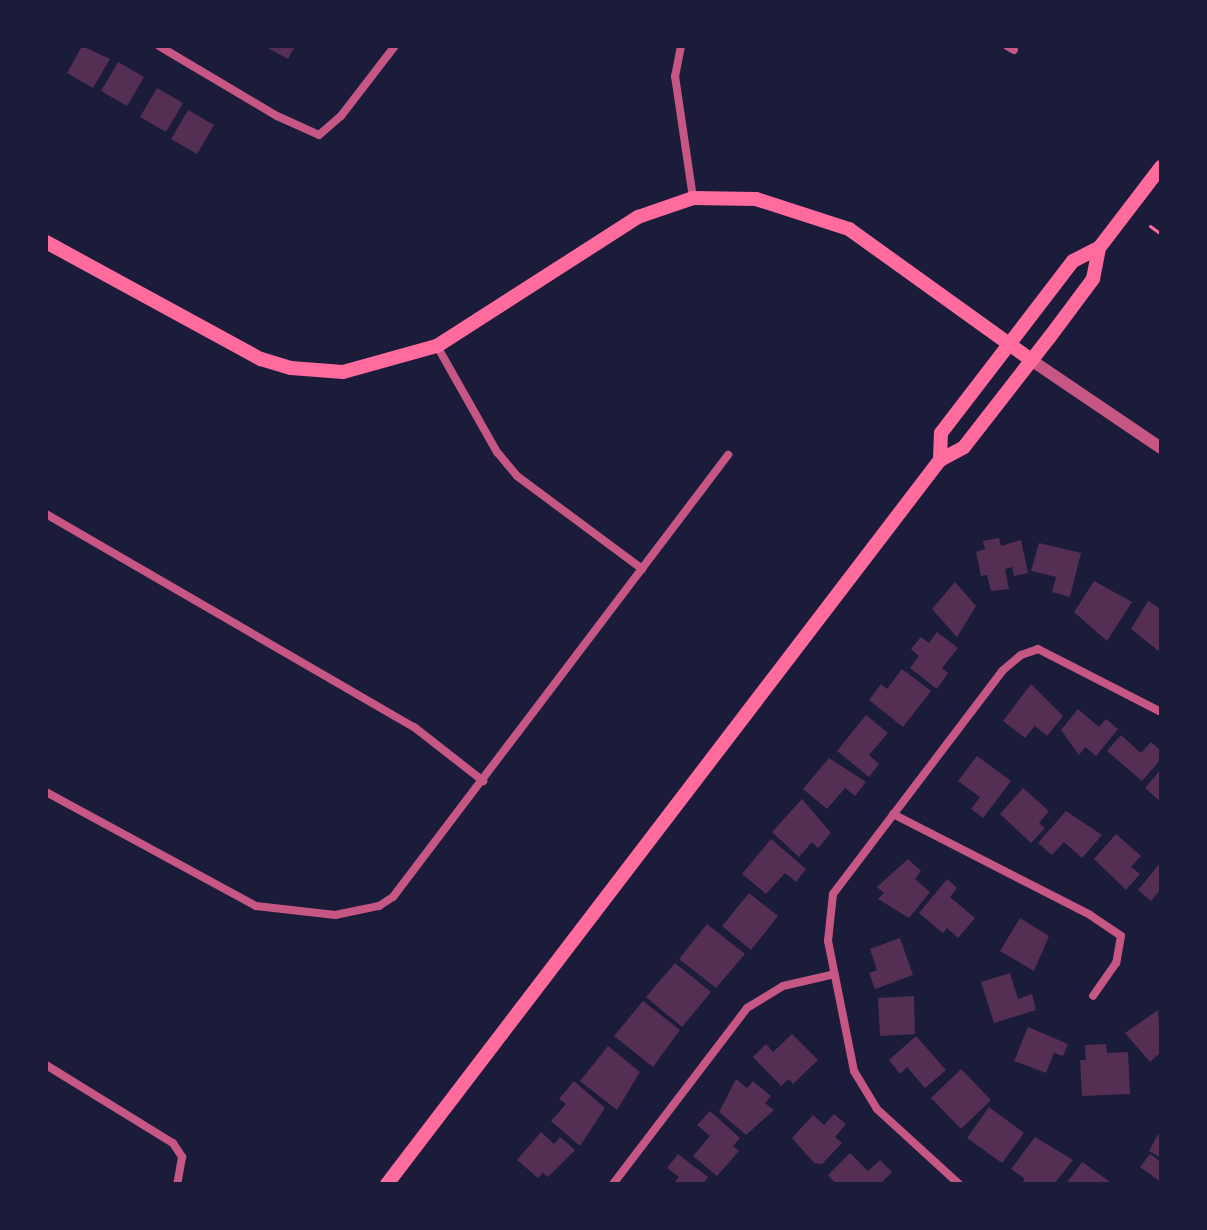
<!DOCTYPE html>
<style>
body{margin:0}
#map{position:relative;width:1207px;height:1230px;overflow:hidden;background:#1b1b3a;font-family:"Open Sans",sans-serif}
div>[style]{position:absolute}
.building>*{inset:0;background:#542f53}
.path>*{height:3px;margin:-1.5px;padding:0 1.5px;transform-origin:1.5px;border-radius:1.5px;background:#ff6b9d}
.minor>*{height:8px;margin:-4px;padding:0 4px;transform-origin:4px;border-radius:4px;background:#c65784}
.tertiary>*{height:12px;margin:-6px;padding:0 6px;transform-origin:6px;border-radius:6px;background:#c65784}
.secondary>*{height:14px;margin:-7px;padding:0 7px;transform-origin:7px;border-radius:7px;background:#ff6b9d}
.primary>*{height:14px;margin:-7px;padding:0 7px;transform-origin:7px;border-radius:7px;background:#ff6b9d}
span{translate:-50% -50%;white-space:nowrap;text-align:center;line-height:1.15;-webkit-text-stroke:7px #1b1b3a;paint-order:stroke}
.frame{position:absolute;inset:0;border:48px solid #1b1b3a;pointer-events:none}
</style>
<div id="map">
<div class="building">
<i style="clip-path:polygon(82px 46px,110px 59px,93px 88px,67px 73px)"></i>
<i style="clip-path:polygon(264px 46px,295px 46px,288px 59px)"></i>
<i style="clip-path:polygon(118px 62px,144px 77px,127px 106px,101px 91px)"></i>
<i style="clip-path:polygon(157px 88px,183px 103px,166px 132px,140px 117px)"></i>
<i style="clip-path:polygon(188px 110px,214px 125px,197px 154px,171px 139px)"></i>
<i style="clip-path:polygon(999px 538px,1001px 546px,1021px 540px,1028px 573px,1014px 576px,1012px 567px,1005px 569px,1009px 589px,991px 591px,987px 575px,981px 576px,976px 552px,985px 549px,983px 541px)"></i>
<i style="clip-path:polygon(1039px 543px,1081px 553px,1070px 597px,1052px 592px,1056px 577px,1031px 571px)"></i>
<i style="clip-path:polygon(1094px 581px,1132px 602px,1107px 641px,1074px 612px)"></i>
<i style="clip-path:polygon(955px 582px,976px 606px,957px 637px,932px 609px)"></i>
<i style="clip-path:polygon(1148px 601px,1161px 609px,1161px 653px,1131px 629px)"></i>
<i style="clip-path:polygon(937px 632px,958px 648px,942px 668px,948px 673px,937px 689px,910px 668px,919px 656px,911px 649px,921px 637px,929px 643px)"></i>
<i style="clip-path:polygon(902px 669px,931px 691px,903px 727px,869px 700px,881px 684px,887px 689px)"></i>
<i style="clip-path:polygon(1031px 684px,1063px 716px,1047px 736px,1035px 726px,1025px 738px,1003px 721px)"></i>
<i style="clip-path:polygon(1078px 709px,1099px 727px,1106px 719px,1118px 729px,1096px 756px,1085px 747px,1079px 755px,1061px 730px)"></i>
<i style="clip-path:polygon(866px 715px,888px 733px,869px 755px,879px 764px,869px 777px,837px 751px)"></i>
<i style="clip-path:polygon(1121px 735px,1141px 753px,1151px 742px,1161px 751px,1161px 759px,1142px 781px,1107px 751px)"></i>
<i style="clip-path:polygon(977px 756px,1011px 781px,983px 818px,971px 809px,980px 797px,958px 781px)"></i>
<i style="clip-path:polygon(829px 758px,866px 782px,855px 796px,845px 788px,827px 809px,803px 789px)"></i>
<i style="clip-path:polygon(1161px 769px,1161px 802px,1145px 788px)"></i>
<i style="clip-path:polygon(1023px 788px,1049px 811px,1039px 823px,1045px 828px,1031px 843px,1000px 814px)"></i>
<i style="clip-path:polygon(802px 799px,831px 833px,818px 848px,812px 842px,799px 857px,772px 832px)"></i>
<i style="clip-path:polygon(1066px 811px,1102px 835px,1082px 858px,1064px 842px,1052px 855px,1038px 843px)"></i>
<i style="clip-path:polygon(1116px 834px,1141px 856px,1131px 867px,1140px 874px,1126px 890px,1094px 859px)"></i>
<i style="clip-path:polygon(771px 839px,806px 869px,796px 882px,785px 873px,766px 894px,742px 874px)"></i>
<i style="clip-path:polygon(908px 859px,921px 871px,915px 879px,930px 892px,909px 918px,878px 899px,884px 893px,877px 887px)"></i>
<i style="clip-path:polygon(1161px 862px,1161px 889px,1151px 901px,1138px 890px)"></i>
<i style="clip-path:polygon(947px 879px,957px 888px,950px 897px,975px 918px,958px 938px,947px 928px,943px 933px,919px 913px)"></i>
<i style="clip-path:polygon(749px 893px,778px 916px,751px 950px,722px 926px)"></i>
<i style="clip-path:polygon(1020px 918px,1049px 936px,1034px 971px,1000px 951px)"></i>
<i style="clip-path:polygon(707px 924px,745px 954px,716px 988px,679px 959px)"></i>
<i style="clip-path:polygon(900px 938px,913px 975px,875px 989px,869px 973px,877px 970px,870px 949px)"></i>
<i style="clip-path:polygon(675px 963px,711px 992px,682px 1027px,646px 997px)"></i>
<i style="clip-path:polygon(1010px 973px,1018px 999px,1032px 994px,1036px 1010px,994px 1023px,981px 982px)"></i>
<i style="clip-path:polygon(914px 996px,915px 1034px,880px 1036px,878px 998px)"></i>
<i style="clip-path:polygon(643px 1001px,680px 1030px,653px 1067px,614px 1036px)"></i>
<i style="clip-path:polygon(1158px 1010px,1161px 1052px,1150px 1062px,1125px 1033px)"></i>
<i style="clip-path:polygon(1028px 1027px,1068px 1044px,1063px 1056px,1054px 1053px,1046px 1073px,1014px 1061px)"></i>
<i style="clip-path:polygon(792px 1034px,818px 1060px,793px 1084px,789px 1079px,781px 1086px,753px 1057px,766px 1044px,773px 1052px)"></i>
<i style="clip-path:polygon(916px 1036px,946px 1070px,925px 1088px,907px 1067px,900px 1074px,889px 1060px)"></i>
<i style="clip-path:polygon(1106px 1044px,1107px 1053px,1128px 1052px,1130px 1094px,1082px 1096px,1080px 1060px,1086px 1060px,1085px 1045px)"></i>
<i style="clip-path:polygon(608px 1046px,640px 1072px,617px 1110px,580px 1081px)"></i>
<i style="clip-path:polygon(961px 1069px,991px 1100px,961px 1129px,931px 1098px)"></i>
<i style="clip-path:polygon(736px 1079px,747px 1088px,753px 1081px,771px 1096px,765px 1103px,774px 1110px,746px 1135px,719px 1112px)"></i>
<i style="clip-path:polygon(574px 1081px,605px 1108px,580px 1146px,551px 1121px,566px 1104px,559px 1099px)"></i>
<i style="clip-path:polygon(989px 1107px,1024px 1133px,1002px 1163px,967px 1138px)"></i>
<i style="clip-path:polygon(710px 1111px,740px 1138px,733px 1146px,739px 1151px,717px 1176px,693px 1156px,710px 1136px,697px 1125px)"></i>
<i style="clip-path:polygon(834px 1114px,846px 1124px,835px 1137px,842px 1143px,822px 1164px,814px 1163px,792px 1138px,813px 1115px,824px 1125px)"></i>
<i style="clip-path:polygon(1161px 1129px,1161px 1158px,1149px 1151px)"></i>
<i style="clip-path:polygon(541px 1132px,554px 1144px,560px 1137px,575px 1150px,548px 1177px,543px 1173px,538px 1178px,517px 1160px)"></i>
<i style="clip-path:polygon(1035px 1137px,1073px 1160px,1054px 1184px,1023px 1184px,1024px 1178px,1011px 1169px)"></i>
<i style="clip-path:polygon(850px 1153px,868px 1171px,880px 1160px,892px 1172px,880px 1184px,836px 1184px,828px 1175px)"></i>
<i style="clip-path:polygon(678px 1154px,708px 1177px,703px 1184px,673px 1184px,679px 1177px,667px 1168px)"></i>
<i style="clip-path:polygon(1150px 1154px,1161px 1162px,1161px 1182px,1140px 1167px)"></i>
<i style="clip-path:polygon(1082px 1162px,1113px 1184px,1066px 1184px)"></i>
</div>
<div class="path">
<i style="left:1150px;top:226px;width:14px;rotate:36deg"></i>
</div>
<div class="minor">
<i style="left:159px;top:46px;width:137px;rotate:30.7deg"></i>
<i style="left:277px;top:116px;width:46px;rotate:24.3deg"></i>
<i style="left:319px;top:135px;width:29px;rotate:-41deg"></i>
<i style="left:341px;top:116px;width:88px;rotate:-52.4deg"></i>
<i style="left:681px;top:46px;width:31px;rotate:101deg"></i>
<i style="left:675px;top:76px;width:123px;rotate:81.6deg"></i>
<i style="left:1007px;top:46px;width:8px;rotate:30deg"></i>
<i style="left:437px;top:346px;width:122px;rotate:60.5deg"></i>
<i style="left:497px;top:452px;width:31px;rotate:50deg"></i>
<i style="left:517px;top:476px;width:156px;rotate:36.6deg"></i>
<i style="left:46px;top:514px;width:425px;rotate:30.1deg"></i>
<i style="left:414px;top:727px;width:88px;rotate:38deg"></i>
<i style="left:46px;top:792px;width:239px;rotate:28.5deg"></i>
<i style="left:256px;top:906px;width:80px;rotate:6.5deg"></i>
<i style="left:335px;top:915px;width:45px;rotate:-11.6deg"></i>
<i style="left:379px;top:906px;width:17px;rotate:-33deg"></i>
<i style="left:393px;top:897px;width:555px;rotate:-52.84deg"></i>
<i style="left:893px;top:814px;width:221px;rotate:27.1deg"></i>
<i style="left:1090px;top:915px;width:37px;rotate:34deg"></i>
<i style="left:1121px;top:936px;width:27px;rotate:100deg"></i>
<i style="left:1116px;top:963px;width:40px;rotate:124.9deg"></i>
<i style="left:46px;top:1065px;width:149px;rotate:31.6deg"></i>
<i style="left:173px;top:1143px;width:17px;rotate:57deg"></i>
<i style="left:182px;top:1157px;width:27px;rotate:100deg"></i>
<i style="left:613px;top:1184px;width:221px;rotate:-52.7deg"></i>
<i style="left:747px;top:1008px;width:42px;rotate:-31.4deg"></i>
<i style="left:783px;top:986px;width:53px;rotate:-13deg"></i>
<i style="left:959px;top:1184px;width:111px;rotate:-137.6deg"></i>
<i style="left:877px;top:1109px;width:44px;rotate:-121.2deg"></i>
<i style="left:854px;top:1071px;width:133px;rotate:-101.3deg"></i>
<i style="left:828px;top:941px;width:47px;rotate:-83.9deg"></i>
<i style="left:833px;top:894px;width:280px;rotate:-52.8deg"></i>
<i style="left:1002px;top:671px;width:25px;rotate:-40deg"></i>
<i style="left:1021px;top:655px;width:18px;rotate:-19deg"></i>
<i style="left:1038px;top:649px;width:138px;rotate:27.1deg"></i>
</div>
<div class="tertiary">
<i style="left:1031px;top:360px;width:157px;rotate:34.1deg"></i>
</div>
<div class="secondary">
<i style="left:46px;top:242px;width:245px;rotate:28.6deg"></i>
<i style="left:261px;top:359px;width:31px;rotate:17deg"></i>
<i style="left:291px;top:368px;width:52px;rotate:4.4deg"></i>
<i style="left:343px;top:372px;width:98px;rotate:-15.5deg"></i>
<i style="left:437px;top:346px;width:239px;rotate:-32.7deg"></i>
<i style="left:638px;top:217px;width:58px;rotate:-19.1deg"></i>
<i style="left:693px;top:198px;width:63px;rotate:0.9deg"></i>
<i style="left:756px;top:199px;width:98px;rotate:17.9deg"></i>
<i style="left:849px;top:229px;width:224px;rotate:35.7deg"></i>
</div>
<div class="primary">
<i style="left:940px;top:460px;width:27px;rotate:-88deg"></i>
<i style="left:941px;top:433px;width:217px;rotate:-52.5deg"></i>
<i style="left:1073px;top:261px;width:29px;rotate:-27deg"></i>
<i style="left:1099px;top:248px;width:102px;rotate:-52.6deg"></i>
<i style="left:387px;top:1184px;width:911px;rotate:-52.63deg"></i>
<i style="left:940px;top:460px;width:27px;rotate:-28deg"></i>
<i style="left:964px;top:447px;width:138px;rotate:-52.1deg"></i>
<i style="left:1049px;top:338px;width:74px;rotate:-53.3deg"></i>
<i style="left:1093px;top:279px;width:32px;rotate:-79deg"></i>
</div>
<div class="frame"></div>
</div>
